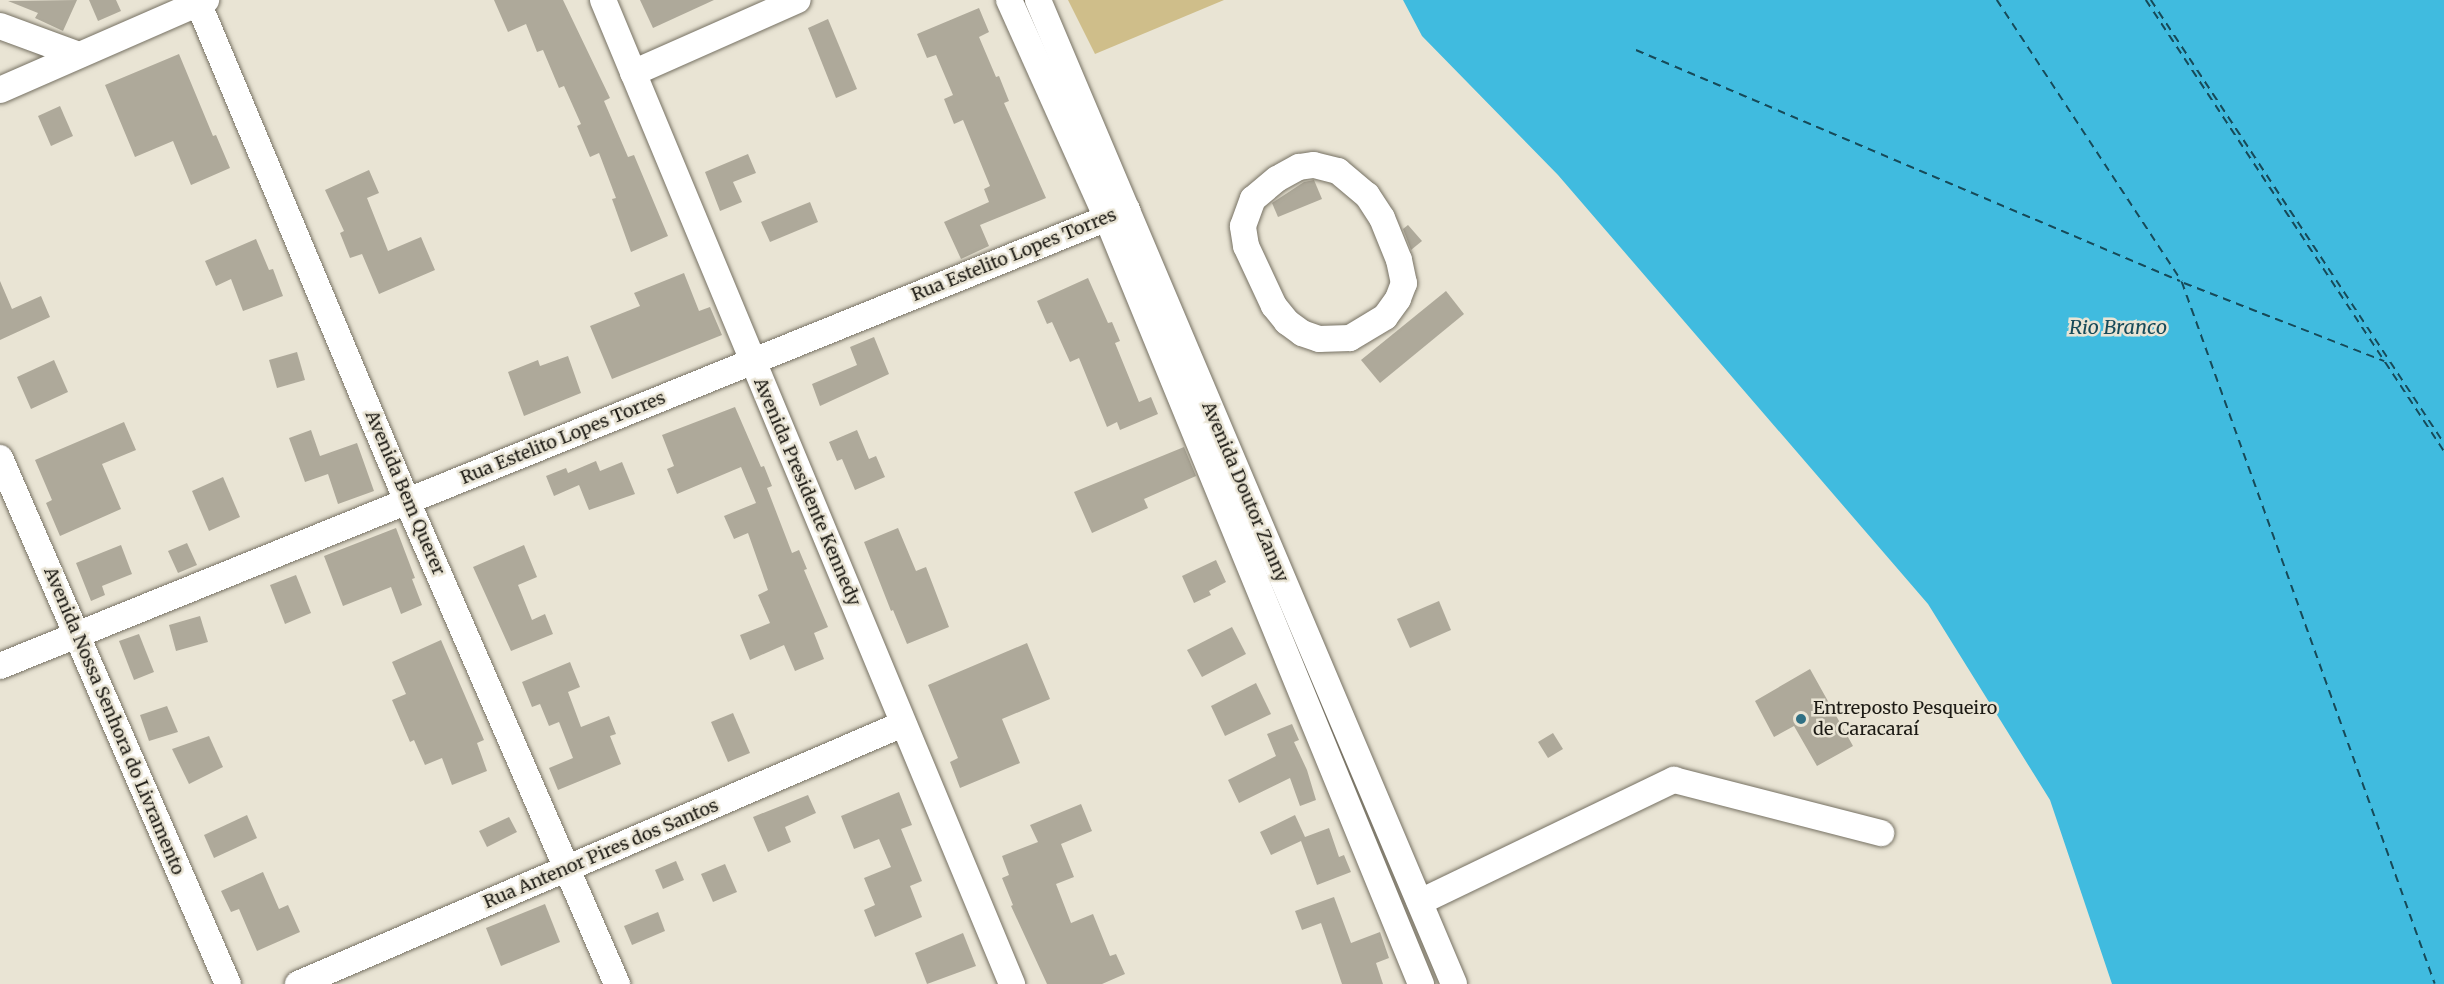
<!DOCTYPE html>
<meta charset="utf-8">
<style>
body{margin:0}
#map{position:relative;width:2444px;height:984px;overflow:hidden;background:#e9e4d4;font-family:Merriweather,serif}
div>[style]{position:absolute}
.green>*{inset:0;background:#cfbe8a}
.water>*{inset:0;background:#40bbdf}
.ferry>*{height:1.5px;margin-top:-0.75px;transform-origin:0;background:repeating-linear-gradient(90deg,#164a59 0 8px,transparent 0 14px)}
.building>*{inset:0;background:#aea99a}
.roads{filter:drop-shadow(0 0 2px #767163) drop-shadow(0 0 2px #767163)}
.minor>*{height:26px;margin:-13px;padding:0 13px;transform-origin:13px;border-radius:13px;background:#fff}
.dots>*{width:16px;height:16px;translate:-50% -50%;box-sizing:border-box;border:3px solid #e9e4d4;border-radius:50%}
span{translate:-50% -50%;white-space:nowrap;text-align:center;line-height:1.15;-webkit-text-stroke:5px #e9e4d4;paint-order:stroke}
.street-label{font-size:18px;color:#1c1a14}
.poi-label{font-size:18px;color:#1c1a14}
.left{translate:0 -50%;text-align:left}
.water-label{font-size:20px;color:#164a59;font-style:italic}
</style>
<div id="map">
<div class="green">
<i style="clip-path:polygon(1068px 0,1224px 0,1095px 54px)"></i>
</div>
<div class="water">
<i style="clip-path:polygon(1403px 0,2444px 0,2444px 984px,2112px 984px,2050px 800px,1928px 604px,1558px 175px,1422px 36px)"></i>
</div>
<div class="ferry">
<i style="left:1997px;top:0;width:337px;rotate:56.7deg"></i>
<i style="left:2182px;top:282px;width:746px;rotate:70.18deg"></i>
<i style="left:2146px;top:0;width:541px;rotate:56.55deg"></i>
<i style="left:2151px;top:0;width:531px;rotate:56.52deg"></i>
<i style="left:1636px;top:50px;width:591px;rotate:23.01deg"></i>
<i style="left:2184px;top:283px;width:215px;rotate:21.3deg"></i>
</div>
<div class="building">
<i style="clip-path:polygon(77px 0,63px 31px,35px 18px,38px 13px,8px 1px)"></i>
<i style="clip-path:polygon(89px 0,116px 0,121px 11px,98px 21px)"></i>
<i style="clip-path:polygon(494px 0,563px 0,610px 98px,604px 101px,628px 157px,634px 155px,668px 236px,631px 252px,612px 199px,616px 198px,599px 153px,590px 157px,577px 126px,581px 124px,564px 86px,559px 88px,543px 50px,537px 52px,526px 24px,508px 32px)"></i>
<i style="clip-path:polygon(640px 0,714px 0,653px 28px)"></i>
<i style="clip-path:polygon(979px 8px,989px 32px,979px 37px,996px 77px,999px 76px,1009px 101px,1004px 103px,1046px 198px,980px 225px,989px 246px,961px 259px,944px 222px,989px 202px,984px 189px,990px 186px,963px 120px,954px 124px,944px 99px,953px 95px,936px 55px,927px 58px,917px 34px)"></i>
<i style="clip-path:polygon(828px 19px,857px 89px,836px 98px,808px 28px)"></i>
<i style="clip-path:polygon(179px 54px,213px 136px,216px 135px,230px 168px,191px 185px,173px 141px,135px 157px,105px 85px)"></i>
<i style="clip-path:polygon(60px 106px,73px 136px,51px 146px,38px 116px)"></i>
<i style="clip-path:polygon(748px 154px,756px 173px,733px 182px,742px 202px,720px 211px,705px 172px)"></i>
<i style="clip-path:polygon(369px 170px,379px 193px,367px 198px,388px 251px,421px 237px,435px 270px,379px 294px,362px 254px,350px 258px,340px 233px,344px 231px,325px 190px)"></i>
<i style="clip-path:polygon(1314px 180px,1322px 199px,1278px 217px,1272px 203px,1304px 182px)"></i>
<i style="clip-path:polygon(810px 202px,818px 222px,770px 242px,761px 222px)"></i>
<i style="clip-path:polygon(1408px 225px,1422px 241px,1411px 250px,1403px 229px)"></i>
<i style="clip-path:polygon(256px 239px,269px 270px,273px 269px,283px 296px,243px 311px,231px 279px,216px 286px,205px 261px)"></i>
<i style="clip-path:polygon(684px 273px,699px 311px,710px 307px,722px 335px,612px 379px,590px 326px,640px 306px,634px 293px)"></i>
<i style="clip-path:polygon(1088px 278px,1108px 323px,1112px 322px,1120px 341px,1115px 343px,1139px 402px,1151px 397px,1158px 414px,1120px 430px,1117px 422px,1107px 427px,1079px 358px,1070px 362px,1052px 322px,1047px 324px,1037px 301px)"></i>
<i style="clip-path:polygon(0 281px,12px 309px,41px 296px,50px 317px,0 340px)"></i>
<i style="clip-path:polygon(1446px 291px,1464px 314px,1380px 383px,1361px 360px)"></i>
<i style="clip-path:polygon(874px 337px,889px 374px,820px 406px,812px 384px,857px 365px,850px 347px)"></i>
<i style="clip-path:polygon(297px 352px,305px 380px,277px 388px,269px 360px)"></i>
<i style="clip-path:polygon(568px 356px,581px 393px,524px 416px,508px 372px,538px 360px,540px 366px)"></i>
<i style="clip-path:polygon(54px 360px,68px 392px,31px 409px,17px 377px)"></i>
<i style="clip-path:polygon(735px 407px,761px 467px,764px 466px,772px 486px,767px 488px,792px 553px,799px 550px,807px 569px,804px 570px,828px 627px,814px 633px,824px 659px,795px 671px,784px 645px,750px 660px,740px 635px,770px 623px,758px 595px,768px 590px,748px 533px,734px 539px,724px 516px,756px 503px,741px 467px,677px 494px,667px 469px,674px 466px,662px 435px)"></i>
<i style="clip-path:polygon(124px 422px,136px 450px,102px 464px,121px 509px,60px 536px,46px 503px,52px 500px,35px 460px)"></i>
<i style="clip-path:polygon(311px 430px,320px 456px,357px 443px,374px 491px,338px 504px,328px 474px,305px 482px,289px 438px)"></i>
<i style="clip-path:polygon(857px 430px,869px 459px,876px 456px,885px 477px,855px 490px,842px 459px,837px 461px,829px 442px)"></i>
<i style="clip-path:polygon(1184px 447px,1196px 476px,1144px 499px,1148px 508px,1092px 533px,1074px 492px)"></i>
<i style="clip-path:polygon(596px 461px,600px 471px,622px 462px,635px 494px,589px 510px,579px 485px,554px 496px,546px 476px,566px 468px,568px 473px)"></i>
<i style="clip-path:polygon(223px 477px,240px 517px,209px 531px,192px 491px)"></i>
<i style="clip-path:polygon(396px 528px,415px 578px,412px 579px,422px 605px,401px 614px,391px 587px,343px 606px,324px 556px)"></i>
<i style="clip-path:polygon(898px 528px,916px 571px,926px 567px,949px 627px,907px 644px,893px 610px,891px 611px,864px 542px)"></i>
<i style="clip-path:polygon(187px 543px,197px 565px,178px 573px,168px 551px)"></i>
<i style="clip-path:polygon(121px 545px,132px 574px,102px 586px,105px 595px,91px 601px,76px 563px)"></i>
<i style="clip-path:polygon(524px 545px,537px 577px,518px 585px,532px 620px,545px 614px,553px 634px,511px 651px,473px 567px)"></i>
<i style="clip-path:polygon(1216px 560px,1226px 582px,1209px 591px,1211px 595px,1194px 603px,1182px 576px)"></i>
<i style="clip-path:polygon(296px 575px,311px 613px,285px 624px,270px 585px)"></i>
<i style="clip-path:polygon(1439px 601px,1451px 630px,1410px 648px,1397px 619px)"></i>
<i style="clip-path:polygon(200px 616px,208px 642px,176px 651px,169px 625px)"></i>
<i style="clip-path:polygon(1232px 627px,1246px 654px,1202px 677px,1187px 650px)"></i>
<i style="clip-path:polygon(139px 634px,154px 672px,134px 680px,119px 641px)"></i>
<i style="clip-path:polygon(441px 640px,484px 740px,477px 743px,487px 771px,452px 785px,442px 758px,425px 765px,414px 740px,410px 742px,392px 700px,406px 694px,392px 662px)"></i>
<i style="clip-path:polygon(1027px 643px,1050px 699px,1002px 719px,1020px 763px,960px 788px,950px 762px,958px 758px,928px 685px)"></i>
<i style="clip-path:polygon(570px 662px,580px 687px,568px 692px,581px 727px,609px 716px,616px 734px,610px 736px,621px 764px,558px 790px,549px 768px,573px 758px,559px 722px,549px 726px,540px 704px,532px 707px,522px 682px)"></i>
<i style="clip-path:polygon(1810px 669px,1853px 746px,1817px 766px,1794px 726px,1774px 737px,1755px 701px)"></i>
<i style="clip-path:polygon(1256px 683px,1271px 714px,1225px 736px,1211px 706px)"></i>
<i style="clip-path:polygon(167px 706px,178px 732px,149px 741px,140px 715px)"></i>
<i style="clip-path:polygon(733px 713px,750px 753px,728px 762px,711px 722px)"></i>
<i style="clip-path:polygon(1292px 724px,1299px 740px,1294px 742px,1307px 770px,1316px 800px,1300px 806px,1290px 778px,1239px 803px,1228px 780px,1276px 756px,1267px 734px)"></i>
<i style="clip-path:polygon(1553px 733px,1563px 749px,1548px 758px,1538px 742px)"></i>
<i style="clip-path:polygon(209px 736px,223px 767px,189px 784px,172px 749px)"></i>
<i style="clip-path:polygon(899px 792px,912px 825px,901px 829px,922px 881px,910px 886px,922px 917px,875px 937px,864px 910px,875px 905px,864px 878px,891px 867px,879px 839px,854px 849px,841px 816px)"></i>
<i style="clip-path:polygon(808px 795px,816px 813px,785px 827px,791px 842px,768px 852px,753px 817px)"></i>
<i style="clip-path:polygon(1081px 804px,1092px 831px,1061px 844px,1074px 877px,1056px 884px,1071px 923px,1093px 914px,1110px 956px,1116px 954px,1125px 974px,1102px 984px,1047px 984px,1011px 906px,1013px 905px,1002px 878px,1009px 875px,1002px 856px,1038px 842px,1030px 825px)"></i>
<i style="clip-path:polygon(247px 815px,257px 838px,214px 858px,204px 835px)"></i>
<i style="clip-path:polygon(1295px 815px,1305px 837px,1329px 828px,1339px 857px,1344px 855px,1351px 872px,1317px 885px,1301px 841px,1271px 855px,1260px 832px)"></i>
<i style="clip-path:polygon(509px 817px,517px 832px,487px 847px,479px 831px)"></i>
<i style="clip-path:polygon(676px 861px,684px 880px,663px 889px,655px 870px)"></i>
<i style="clip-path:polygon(725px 864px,737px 892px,713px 902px,701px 874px)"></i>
<i style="clip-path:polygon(263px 872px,279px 909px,288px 905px,300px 932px,257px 951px,239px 909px,231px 912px,221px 891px)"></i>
<i style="clip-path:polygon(1334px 897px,1351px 943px,1380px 932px,1389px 958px,1376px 963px,1383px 984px,1342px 984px,1321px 923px,1302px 930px,1295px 911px)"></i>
<i style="clip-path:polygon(545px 904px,560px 942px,501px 966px,486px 928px)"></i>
<i style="clip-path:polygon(658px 912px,665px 931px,632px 945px,624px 926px)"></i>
<i style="clip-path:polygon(963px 933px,976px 966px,927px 984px,915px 953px)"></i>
</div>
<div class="roads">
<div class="minor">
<i style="left:197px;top:0;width:543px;rotate:67.26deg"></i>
<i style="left:407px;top:501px;width:527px;rotate:66.5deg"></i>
<i style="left:603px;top:0;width:1066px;rotate:67.43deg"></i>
<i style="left:1009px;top:0;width:239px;rotate:65.8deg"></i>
<i style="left:1107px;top:218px;width:828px;rotate:67.71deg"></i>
<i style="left:1038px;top:0;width:1068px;rotate:67.08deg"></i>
<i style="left:0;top:26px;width:84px;rotate:20.2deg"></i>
<i style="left:633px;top:73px;width:180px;rotate:-23.9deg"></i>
<i style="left:0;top:90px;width:225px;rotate:-23.6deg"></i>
<i style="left:1314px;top:165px;width:25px;rotate:14deg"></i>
<i style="left:1338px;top:171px;width:38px;rotate:40deg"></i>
<i style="left:1367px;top:195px;width:27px;rotate:57deg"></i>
<i style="left:1382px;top:218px;width:45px;rotate:68deg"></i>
<i style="left:1399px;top:260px;width:24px;rotate:78deg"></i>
<i style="left:1404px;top:283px;width:17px;rotate:111deg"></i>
<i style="left:1398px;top:299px;width:22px;rotate:126deg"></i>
<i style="left:1385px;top:317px;width:41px;rotate:149deg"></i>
<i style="left:1350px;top:338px;width:31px;rotate:178deg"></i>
<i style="left:1319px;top:339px;width:18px;rotate:-161deg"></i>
<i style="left:1302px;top:333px;width:19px;rotate:-144deg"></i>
<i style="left:1287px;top:322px;width:21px;rotate:-129deg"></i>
<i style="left:1274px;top:306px;width:66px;rotate:-115deg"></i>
<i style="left:1246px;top:246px;width:20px;rotate:-99deg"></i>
<i style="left:1243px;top:226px;width:29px;rotate:-70deg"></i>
<i style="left:1253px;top:199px;width:31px;rotate:-40deg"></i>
<i style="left:1277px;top:179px;width:25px;rotate:-29deg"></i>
<i style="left:1299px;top:167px;width:15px;rotate:-8deg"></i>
<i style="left:0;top:458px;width:573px;rotate:66.57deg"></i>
<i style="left:0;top:666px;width:1216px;rotate:-22.03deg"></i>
<i style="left:1420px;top:902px;width:282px;rotate:-25.7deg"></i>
<i style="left:1674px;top:780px;width:214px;rotate:14.4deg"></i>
<i style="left:298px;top:984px;width:659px;rotate:-23.26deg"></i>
</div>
</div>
<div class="dots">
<i style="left:1801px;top:719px;background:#307084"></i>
</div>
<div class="street-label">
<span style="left:1014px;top:255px;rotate:-22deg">Rua Estelito Lopes Torres</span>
<span style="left:563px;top:438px;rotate:-22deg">Rua Estelito Lopes Torres</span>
<span style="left:807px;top:492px;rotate:67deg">Avenida Presidente Kennedy</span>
<span style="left:1245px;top:492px;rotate:67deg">Avenida Doutor Zanny</span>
<span style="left:405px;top:493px;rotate:67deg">Avenida Bem Querer</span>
<span style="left:114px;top:721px;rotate:67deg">Avenida Nossa Senhora do Livramento</span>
<span style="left:601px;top:854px;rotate:-23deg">Rua Antenor Pires dos Santos</span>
</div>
<div class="poi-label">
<span class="left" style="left:1813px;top:719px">Entreposto Pesqueiro<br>de Caracaraí</span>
</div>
<div class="water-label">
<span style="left:2118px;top:326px">Rio Branco</span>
</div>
</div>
